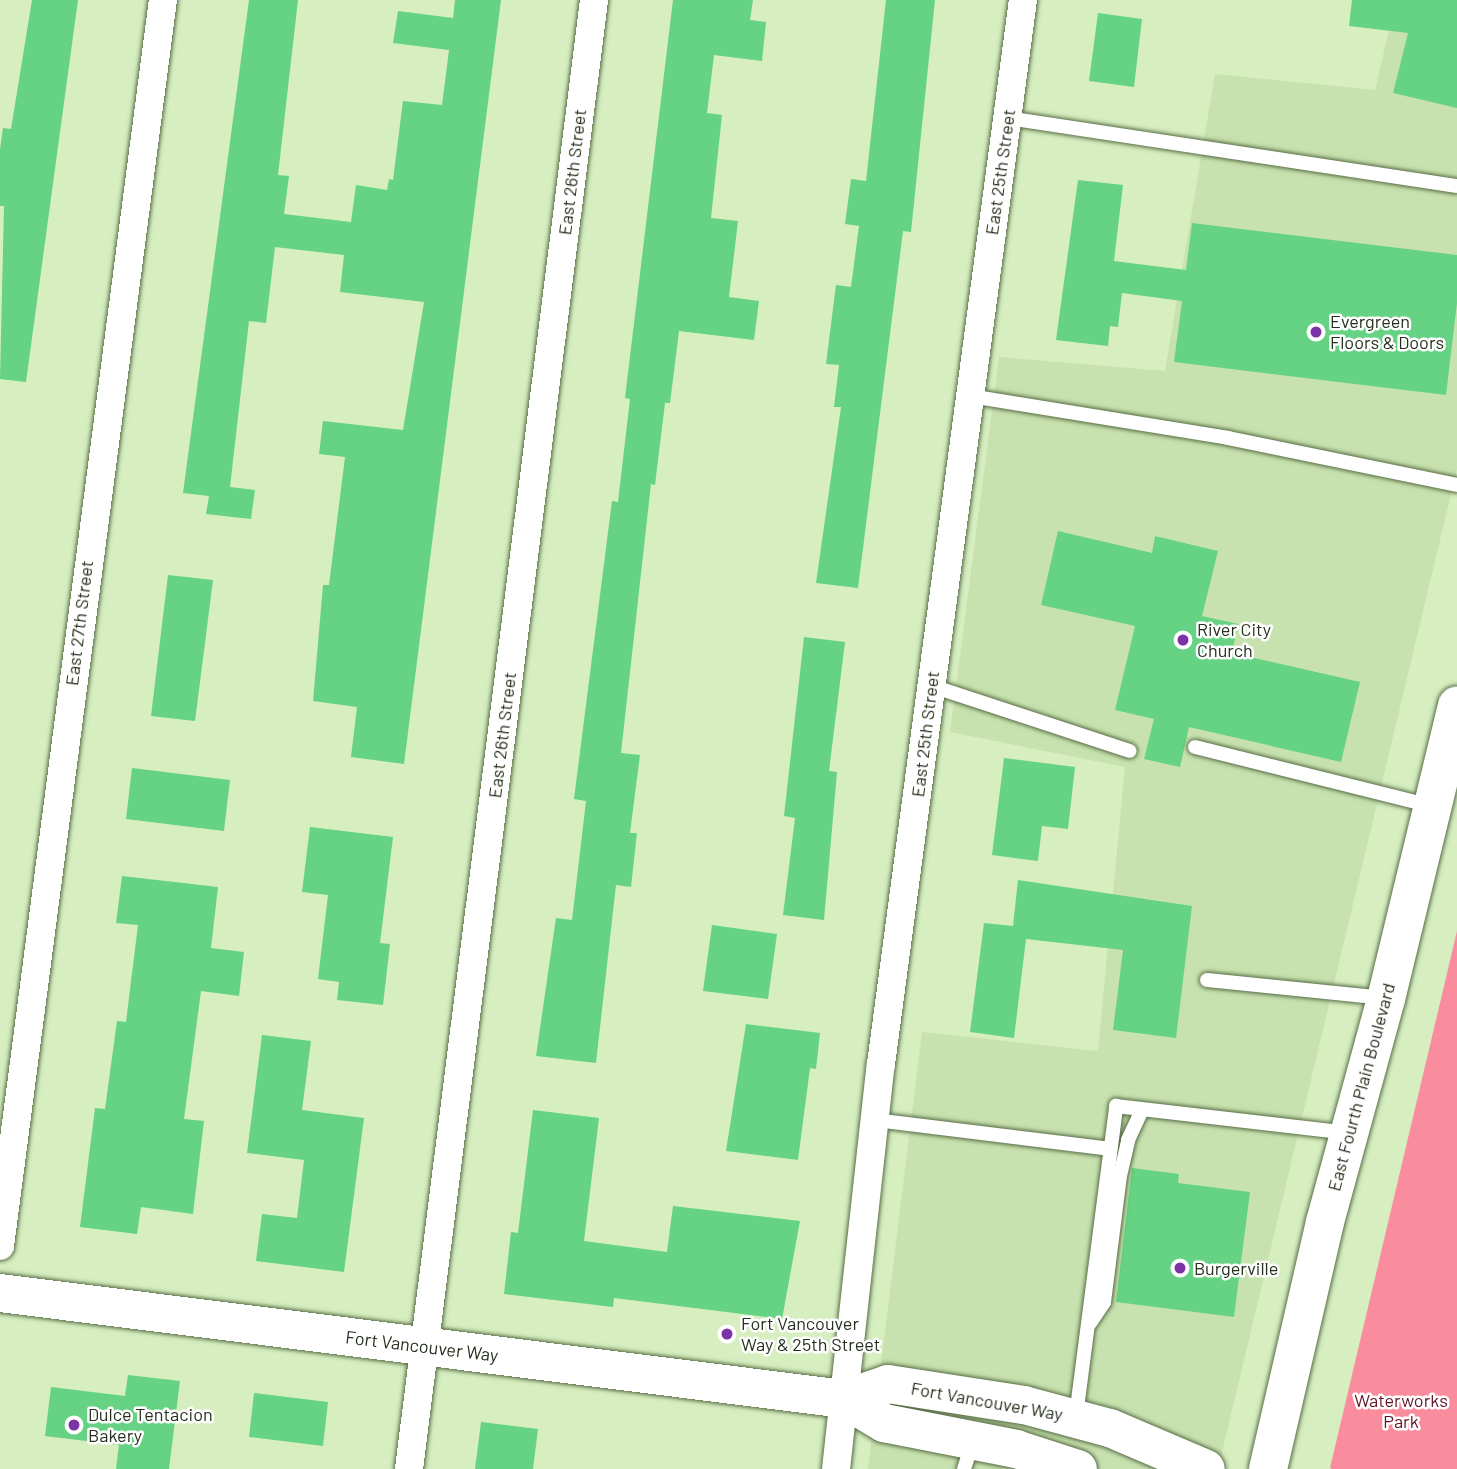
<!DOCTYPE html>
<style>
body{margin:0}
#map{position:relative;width:1457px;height:1469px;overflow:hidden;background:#d6eec0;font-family:Barlow,sans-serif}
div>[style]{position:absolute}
.built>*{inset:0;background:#c8e2af}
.green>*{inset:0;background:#f98d9e}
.building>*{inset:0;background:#65d383}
.roads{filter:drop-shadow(0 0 2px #586d45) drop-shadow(0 0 2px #586d45)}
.lane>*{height:14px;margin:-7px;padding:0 7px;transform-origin:7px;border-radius:7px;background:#fff}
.street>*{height:28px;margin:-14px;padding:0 14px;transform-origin:14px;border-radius:14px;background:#fff}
.secondary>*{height:38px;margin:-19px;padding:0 19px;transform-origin:19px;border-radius:19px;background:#fff}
.dots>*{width:19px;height:19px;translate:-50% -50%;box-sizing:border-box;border:4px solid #fff;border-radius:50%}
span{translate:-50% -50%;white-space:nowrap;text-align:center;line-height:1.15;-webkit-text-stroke:5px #fff;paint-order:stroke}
.street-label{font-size:18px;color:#262f1d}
.poi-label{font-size:18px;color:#262f1d}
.left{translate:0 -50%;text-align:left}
.park-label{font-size:18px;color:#611428}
</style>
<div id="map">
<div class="built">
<i style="clip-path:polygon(1396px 0,1457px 0,1457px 469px,1218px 1469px,868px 1469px,922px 1032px,1098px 1051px,1125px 767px,950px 732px,999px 357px,1165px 371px,1215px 74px,1375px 90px)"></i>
</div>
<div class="green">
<i style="clip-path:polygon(1457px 931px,1457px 1469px,1332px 1469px,1330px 1468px)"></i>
</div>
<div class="building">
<i style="clip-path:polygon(32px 0,78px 0,26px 382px,0 379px,4px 206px,0 206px,0 149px,3px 128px,11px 129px)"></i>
<i style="clip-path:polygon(249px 0,298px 0,278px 175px,289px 176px,284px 214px,351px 222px,356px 185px,387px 190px,389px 179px,393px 180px,403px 101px,442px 105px,449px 50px,393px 43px,398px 11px,453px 18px,455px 0,501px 0,404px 764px,351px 757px,357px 707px,313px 701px,323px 585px,329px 585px,345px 457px,319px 454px,323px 421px,403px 430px,424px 302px,340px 292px,344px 255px,275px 247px,266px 323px,249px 321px,230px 487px,255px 490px,251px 519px,206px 514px,209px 496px,183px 493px)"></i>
<i style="clip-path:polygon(673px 0,753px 0,750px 20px,766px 22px,762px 61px,714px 55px,707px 113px,722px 115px,711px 218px,738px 221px,729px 297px,759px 301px,754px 340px,679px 331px,670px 403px,665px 403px,655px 485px,651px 484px,621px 753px,640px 755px,630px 833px,637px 833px,631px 887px,616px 885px,596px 1063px,536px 1056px,556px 918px,572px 920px,586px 801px,574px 799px,612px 501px,618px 502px,630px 399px,625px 398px)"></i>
<i style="clip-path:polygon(886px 0,935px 0,911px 232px,903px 231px,858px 588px,816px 583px,841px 407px,834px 407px,839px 365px,826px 364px,836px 285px,851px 287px,859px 226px,845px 224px,851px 179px,866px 181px)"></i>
<i style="clip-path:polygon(1352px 0,1457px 0,1457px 108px,1393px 93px,1408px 33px,1349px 26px)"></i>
<i style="clip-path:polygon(1098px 13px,1142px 19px,1134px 87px,1089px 81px)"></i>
<i style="clip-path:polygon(1078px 180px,1123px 185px,1114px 261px,1186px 270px,1192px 223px,1457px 255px,1457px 303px,1446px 395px,1174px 362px,1182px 301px,1122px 293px,1118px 327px,1110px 326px,1108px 346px,1056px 340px)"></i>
<i style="clip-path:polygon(1058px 531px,1152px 553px,1155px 536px,1218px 551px,1202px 616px,1238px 624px,1232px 653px,1360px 682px,1341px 762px,1189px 727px,1180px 767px,1144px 759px,1154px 719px,1115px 710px,1135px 626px,1041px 605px)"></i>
<i style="clip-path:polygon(168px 575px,213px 580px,195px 721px,151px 716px)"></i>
<i style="clip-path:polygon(804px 637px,845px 642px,829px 771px,837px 772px,824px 920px,783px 915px,795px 818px,784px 816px)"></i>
<i style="clip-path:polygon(1004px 758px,1075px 767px,1068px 829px,1042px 826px,1038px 861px,992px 855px)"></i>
<i style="clip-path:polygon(132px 768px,230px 780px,224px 831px,126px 819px)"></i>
<i style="clip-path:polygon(310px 827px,393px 837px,380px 943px,390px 944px,383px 1005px,337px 1000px,339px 982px,318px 979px,328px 895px,302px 892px)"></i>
<i style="clip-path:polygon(122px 876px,218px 887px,211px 948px,244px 952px,239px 996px,201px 991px,184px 1119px,204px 1121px,193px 1214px,141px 1207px,137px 1234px,80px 1227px,95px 1108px,105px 1109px,117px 1021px,126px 1022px,138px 925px,116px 923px)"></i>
<i style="clip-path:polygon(1018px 880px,1192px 906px,1176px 1038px,1113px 1030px,1123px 950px,1026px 939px,1014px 1038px,970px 1032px,984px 923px,1013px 926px)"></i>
<i style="clip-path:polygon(712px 925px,777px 934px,768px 999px,703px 991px)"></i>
<i style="clip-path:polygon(746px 1024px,820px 1033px,816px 1069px,810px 1068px,798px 1160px,726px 1151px)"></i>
<i style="clip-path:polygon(262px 1035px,311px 1041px,302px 1110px,364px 1118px,344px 1272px,256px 1261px,262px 1214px,297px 1218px,304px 1160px,247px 1153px)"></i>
<i style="clip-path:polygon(533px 1110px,599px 1118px,584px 1241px,667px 1252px,673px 1206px,800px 1221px,782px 1319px,614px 1298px,613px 1307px,504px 1294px,511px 1232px,518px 1233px)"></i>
<i style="clip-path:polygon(1132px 1168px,1179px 1174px,1178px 1183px,1250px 1192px,1234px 1317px,1116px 1302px)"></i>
<i style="clip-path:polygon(128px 1375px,180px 1381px,169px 1469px,116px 1469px,119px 1445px,45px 1436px,51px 1387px,125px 1396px)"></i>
<i style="clip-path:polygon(254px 1393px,328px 1402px,323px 1446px,249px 1437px)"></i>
<i style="clip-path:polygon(481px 1422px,538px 1429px,533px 1469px,475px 1469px)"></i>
</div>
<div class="roads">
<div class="lane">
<i style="left:1007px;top:118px;width:455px;rotate:8.6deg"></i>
<i style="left:970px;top:396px;width:261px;rotate:9.2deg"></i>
<i style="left:1228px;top:438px;width:234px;rotate:11.6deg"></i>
<i style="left:932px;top:686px;width:208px;rotate:18.2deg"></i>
<i style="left:1195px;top:747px;width:243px;rotate:14deg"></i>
<i style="left:1207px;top:980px;width:179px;rotate:5.8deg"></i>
<i style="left:875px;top:1120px;width:237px;rotate:7deg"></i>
<i style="left:1090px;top:1323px;width:25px;rotate:-56deg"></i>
<i style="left:1104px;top:1302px;width:127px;rotate:-82.8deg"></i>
<i style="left:1120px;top:1176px;width:37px;rotate:-77deg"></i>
<i style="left:1128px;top:1140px;width:33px;rotate:-65deg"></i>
<i style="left:1076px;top:1416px;width:313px;rotate:-82.6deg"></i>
<i style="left:1116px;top:1106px;width:234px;rotate:6.6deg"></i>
<i style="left:964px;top:1469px;width:28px;rotate:-72deg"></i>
</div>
<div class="street">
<i style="left:0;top:1246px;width:1257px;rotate:-82.55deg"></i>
<i style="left:409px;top:1469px;width:1481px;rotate:-82.82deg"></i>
<i style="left:836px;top:1469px;width:407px;rotate:-83.7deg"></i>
<i style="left:881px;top:1064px;width:1073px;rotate:-82.4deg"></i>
</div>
<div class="secondary">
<i style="left:0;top:1293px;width:851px;rotate:7.16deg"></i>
<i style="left:844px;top:1399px;width:47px;rotate:31deg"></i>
<i style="left:884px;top:1423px;width:135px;rotate:11.1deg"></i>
<i style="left:1016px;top:1449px;width:65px;rotate:17.9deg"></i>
<i style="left:844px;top:1399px;width:46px;rotate:-18.8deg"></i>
<i style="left:888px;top:1384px;width:138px;rotate:8.8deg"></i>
<i style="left:1024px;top:1405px;width:89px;rotate:15deg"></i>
<i style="left:1110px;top:1428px;width:104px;rotate:23.1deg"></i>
<i style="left:1268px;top:1469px;width:253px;rotate:-77deg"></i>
<i style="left:1325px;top:1222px;width:231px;rotate:-74.7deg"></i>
<i style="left:1386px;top:999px;width:302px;rotate:-76.4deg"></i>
</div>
</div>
<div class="dots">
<i style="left:1316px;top:332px;background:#7c33a5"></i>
<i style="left:1183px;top:640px;background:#7c33a5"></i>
<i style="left:1180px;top:1268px;background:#7c33a5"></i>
<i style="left:727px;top:1334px;background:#7c33a5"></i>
<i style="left:74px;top:1425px;background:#7c33a5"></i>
</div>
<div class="street-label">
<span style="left:572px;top:172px;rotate:-83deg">East 26th Street</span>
<span style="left:1000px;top:172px;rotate:-82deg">East 25th Street</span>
<span style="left:79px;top:623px;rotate:-83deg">East 27th Street</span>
<span style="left:925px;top:734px;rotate:-83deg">East 25th Street</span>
<span style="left:502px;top:735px;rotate:-83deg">East 26th Street</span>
<span style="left:1361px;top:1087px;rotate:-75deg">East Fourth Plain Boulevard</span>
<span style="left:422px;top:1346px;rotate:7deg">Fort Vancouver Way</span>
<span style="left:987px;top:1401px;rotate:10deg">Fort Vancouver Way</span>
</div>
<div class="poi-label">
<span class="left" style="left:1330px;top:332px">Evergreen<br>Floors &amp; Doors</span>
<span class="left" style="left:1197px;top:640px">River City<br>Church</span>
<span class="left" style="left:1194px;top:1268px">Burgerville</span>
<span class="left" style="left:741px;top:1334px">Fort Vancouver<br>Way &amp; 25th Street</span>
<span class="left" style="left:88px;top:1425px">Dulce Tentacion<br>Bakery</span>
</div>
<div class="park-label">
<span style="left:1401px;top:1411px">Waterworks<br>Park</span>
</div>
</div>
